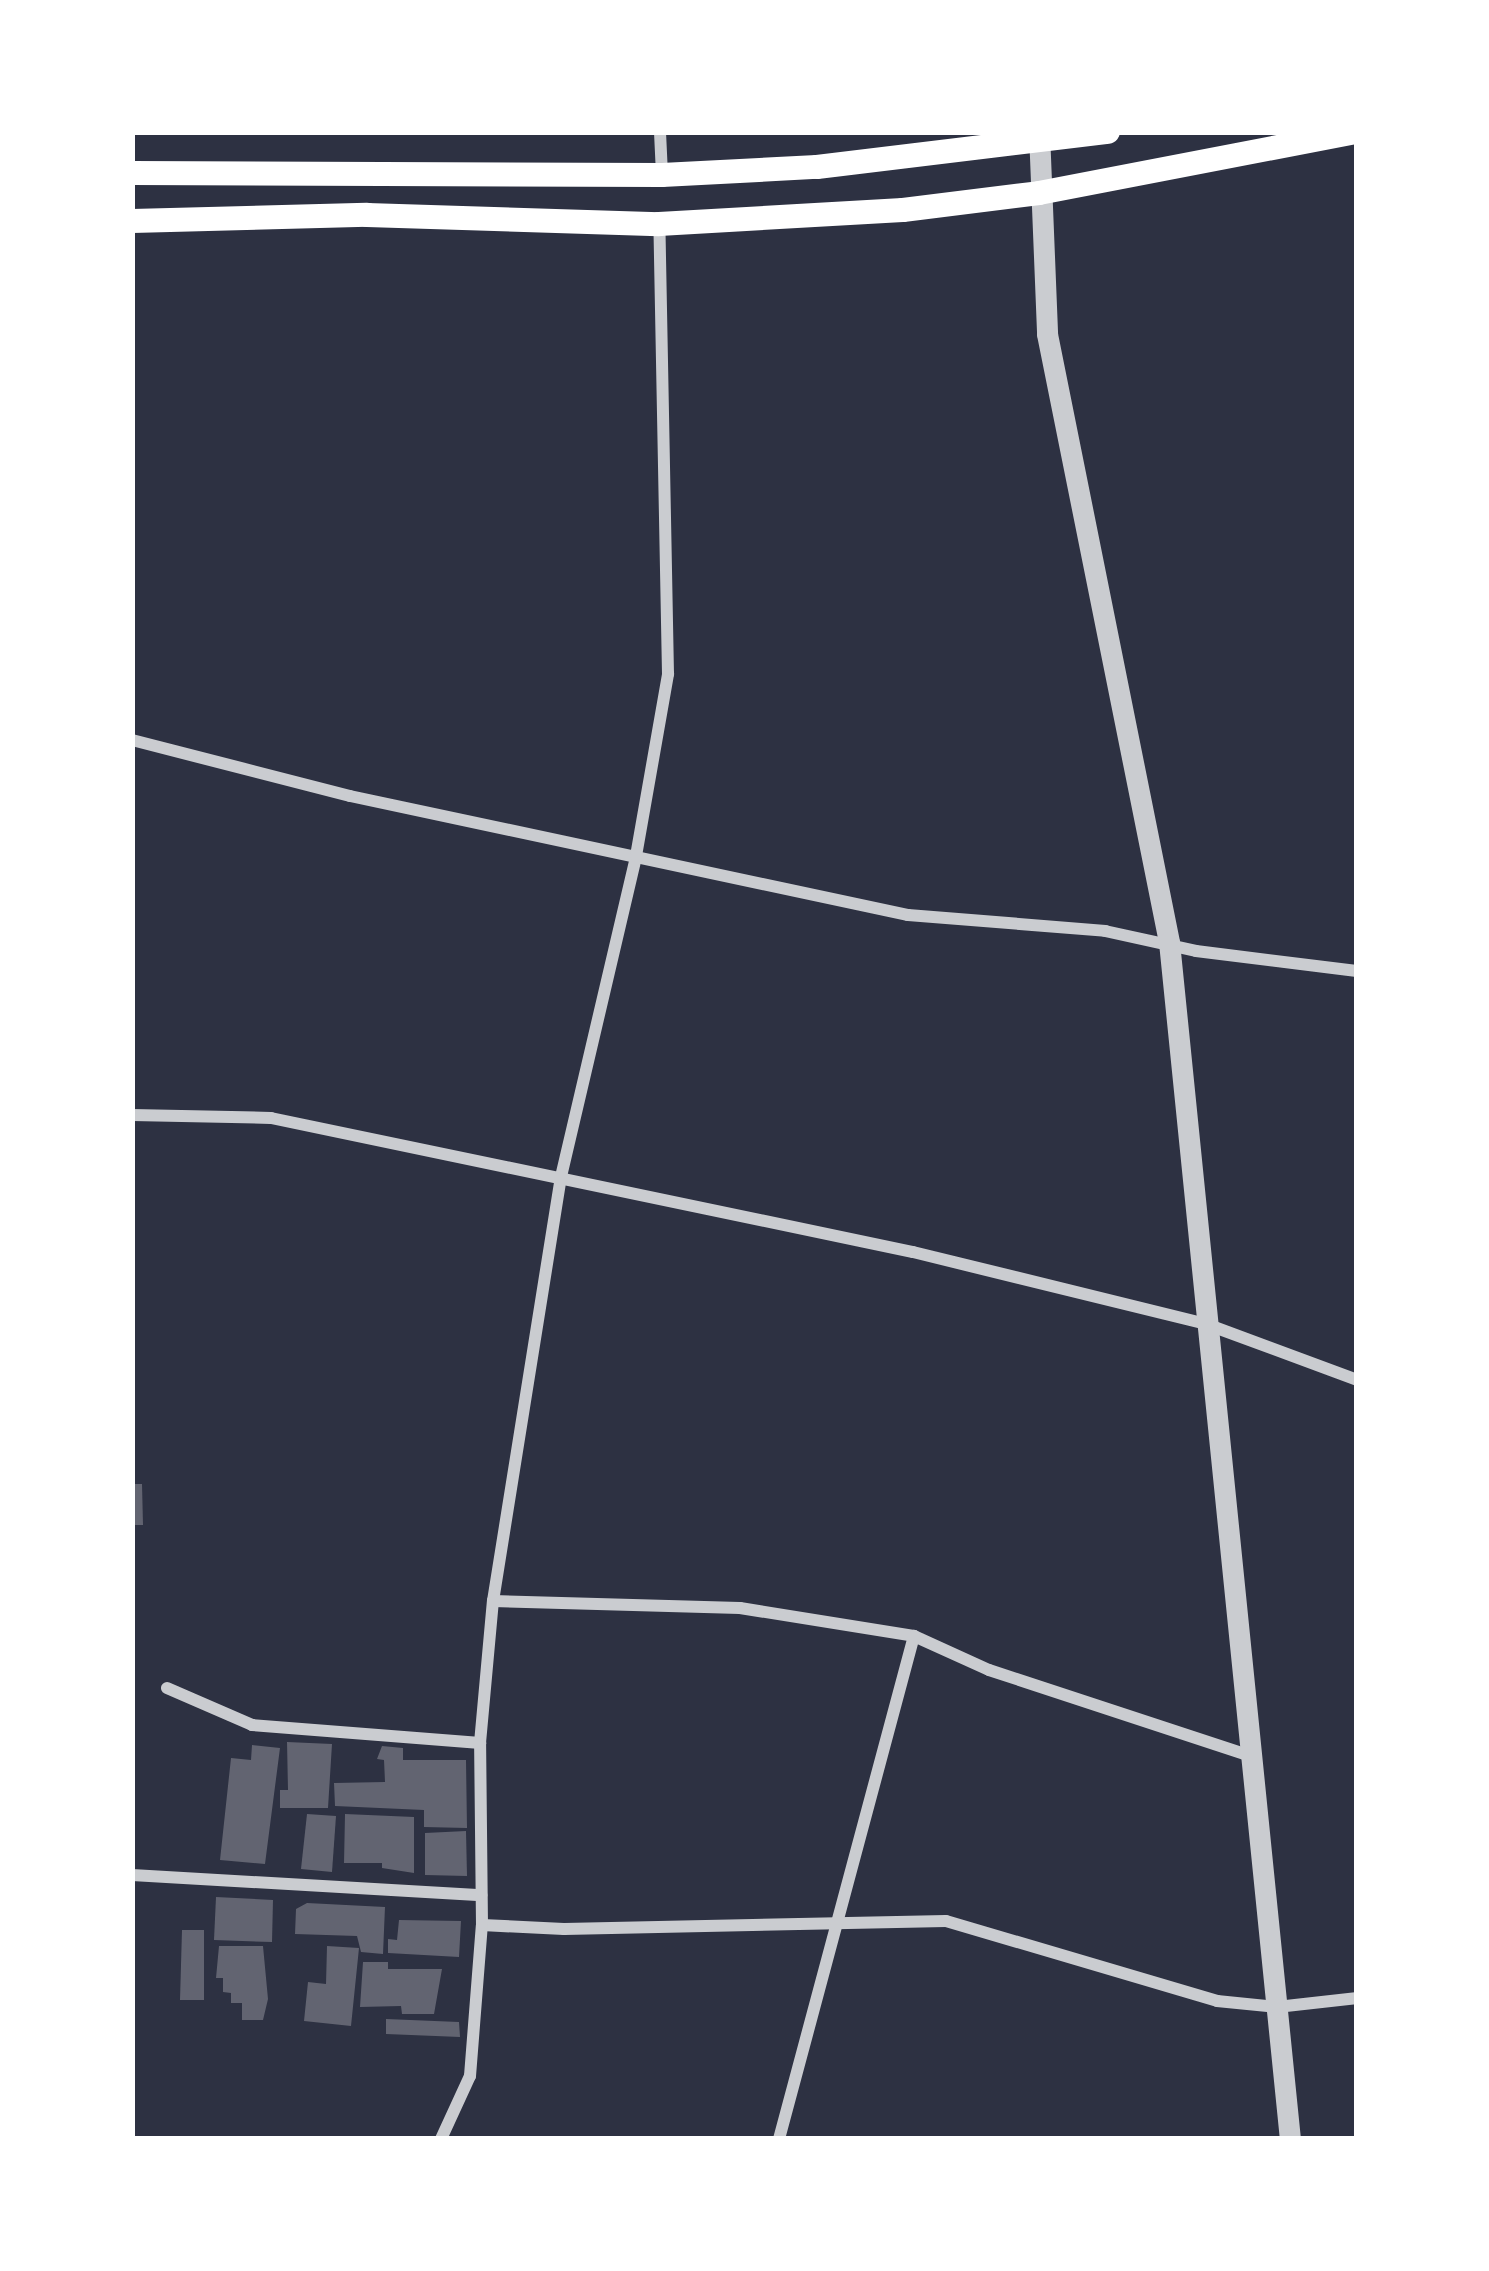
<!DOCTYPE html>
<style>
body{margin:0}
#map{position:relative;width:1489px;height:2271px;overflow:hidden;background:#2d3142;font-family:Cabin,sans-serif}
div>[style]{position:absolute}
.building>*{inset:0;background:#626471}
.minor>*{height:12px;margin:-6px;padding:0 6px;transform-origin:6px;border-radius:6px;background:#caccd0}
.tertiary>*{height:21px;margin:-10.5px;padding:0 10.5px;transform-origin:10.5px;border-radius:10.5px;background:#caccd0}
.primary>*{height:24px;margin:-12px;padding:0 12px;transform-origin:12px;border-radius:12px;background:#fff}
span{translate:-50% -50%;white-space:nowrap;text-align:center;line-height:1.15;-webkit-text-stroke:9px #fff;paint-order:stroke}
.frame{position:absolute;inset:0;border:135px solid #fff;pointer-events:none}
</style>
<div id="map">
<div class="building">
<i style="clip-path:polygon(132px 1484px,142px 1484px,143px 1525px,132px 1525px)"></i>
<i style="clip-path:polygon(287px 1742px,332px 1744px,328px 1808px,280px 1808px,280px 1790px,288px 1790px)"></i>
<i style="clip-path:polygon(252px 1745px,280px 1748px,265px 1864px,220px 1860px,231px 1758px,251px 1760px)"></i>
<i style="clip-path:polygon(382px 1746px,403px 1748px,403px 1760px,466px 1760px,467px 1828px,424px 1827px,424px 1810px,335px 1806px,334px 1783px,385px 1782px,384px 1760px,377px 1759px)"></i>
<i style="clip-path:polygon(307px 1814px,336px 1816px,332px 1872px,301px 1869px)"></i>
<i style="clip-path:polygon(345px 1814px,414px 1817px,414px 1873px,382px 1868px,382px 1863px,344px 1863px)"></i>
<i style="clip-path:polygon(466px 1831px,467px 1876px,425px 1875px,425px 1833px)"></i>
<i style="clip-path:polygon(216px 1897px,273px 1900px,272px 1942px,214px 1940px)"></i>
<i style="clip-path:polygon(307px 1903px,385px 1907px,383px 1954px,361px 1952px,357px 1936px,295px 1934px,296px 1909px)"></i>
<i style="clip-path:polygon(399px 1920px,461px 1921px,459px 1957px,388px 1953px,388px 1939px,397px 1940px)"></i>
<i style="clip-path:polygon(182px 1930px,204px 1930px,204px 2000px,180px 2000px)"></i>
<i style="clip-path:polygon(219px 1946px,263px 1946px,268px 1999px,263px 2020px,242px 2020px,242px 2003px,231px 2003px,231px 1993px,223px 1992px,223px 1978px,216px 1978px)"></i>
<i style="clip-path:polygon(327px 1946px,359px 1948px,351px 2026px,304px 2021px,308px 1982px,326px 1984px)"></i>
<i style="clip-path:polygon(363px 1962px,388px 1962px,388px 1969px,442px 1969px,434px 2014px,402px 2014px,401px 2006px,360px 2007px)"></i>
<i style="clip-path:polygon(386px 2019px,459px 2022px,460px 2037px,386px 2034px)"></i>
</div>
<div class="minor">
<i style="left:660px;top:132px;width:43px;rotate:87.3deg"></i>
<i style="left:132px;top:740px;width:225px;rotate:14.4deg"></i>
<i style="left:350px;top:796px;width:571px;rotate:12.04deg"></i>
<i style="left:908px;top:915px;width:198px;rotate:4.6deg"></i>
<i style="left:1105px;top:931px;width:93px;rotate:12.4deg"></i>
<i style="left:1196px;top:951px;width:162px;rotate:7.1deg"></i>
<i style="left:132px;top:1115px;width:139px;rotate:1.2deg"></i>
<i style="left:271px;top:1118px;width:656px;rotate:11.79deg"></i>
<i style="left:913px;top:1252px;width:302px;rotate:13.8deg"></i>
<i style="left:1206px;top:1324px;width:161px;rotate:20.3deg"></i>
<i style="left:493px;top:1601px;width:247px;rotate:1.6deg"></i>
<i style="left:740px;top:1608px;width:176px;rotate:9.1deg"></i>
<i style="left:914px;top:1636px;width:82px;rotate:24.4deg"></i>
<i style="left:989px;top:1670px;width:273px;rotate:18.2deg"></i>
<i style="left:167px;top:1688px;width:93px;rotate:23.5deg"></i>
<i style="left:252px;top:1725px;width:229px;rotate:4.5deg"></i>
<i style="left:132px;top:1875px;width:350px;rotate:3.3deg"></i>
<i style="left:482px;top:1925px;width:82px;rotate:2.8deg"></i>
<i style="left:564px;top:1929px;width:382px;rotate:-1.2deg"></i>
<i style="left:946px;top:1921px;width:283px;rotate:16.4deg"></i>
<i style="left:1217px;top:2001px;width:60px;rotate:5.7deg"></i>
<i style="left:1277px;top:2007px;width:81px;rotate:-6.4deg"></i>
<i style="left:441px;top:2139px;width:69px;rotate:-65.3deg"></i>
<i style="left:470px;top:2076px;width:151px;rotate:-85.5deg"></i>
<i style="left:482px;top:1925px;width:182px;rotate:-90.6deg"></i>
<i style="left:480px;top:1743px;width:143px;rotate:-84.8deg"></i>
<i style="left:493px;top:1601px;width:425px;rotate:-80.9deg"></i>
<i style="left:560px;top:1181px;width:334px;rotate:-76.8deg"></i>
<i style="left:636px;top:856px;width:185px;rotate:-80deg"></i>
<i style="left:668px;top:674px;width:449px;rotate:-91.1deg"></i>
<i style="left:779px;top:2139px;width:521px;rotate:-74.98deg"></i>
</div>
<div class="tertiary">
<i style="left:1039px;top:132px;width:202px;rotate:87.7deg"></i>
<i style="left:1047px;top:334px;width:620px;rotate:78.65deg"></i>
<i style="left:1169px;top:942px;width:1203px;rotate:84.23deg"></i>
</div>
<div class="primary">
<i style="left:132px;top:173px;width:530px;rotate:0.22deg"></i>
<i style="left:662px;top:175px;width:155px;rotate:-3deg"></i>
<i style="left:817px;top:167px;width:293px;rotate:-6.9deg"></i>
<i style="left:132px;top:221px;width:235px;rotate:-1.5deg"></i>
<i style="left:367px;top:215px;width:292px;rotate:1.8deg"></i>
<i style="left:659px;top:224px;width:244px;rotate:-3.3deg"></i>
<i style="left:903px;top:210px;width:137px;rotate:-7.1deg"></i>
<i style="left:1039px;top:193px;width:324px;rotate:-10.9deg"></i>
</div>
<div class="frame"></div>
</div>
